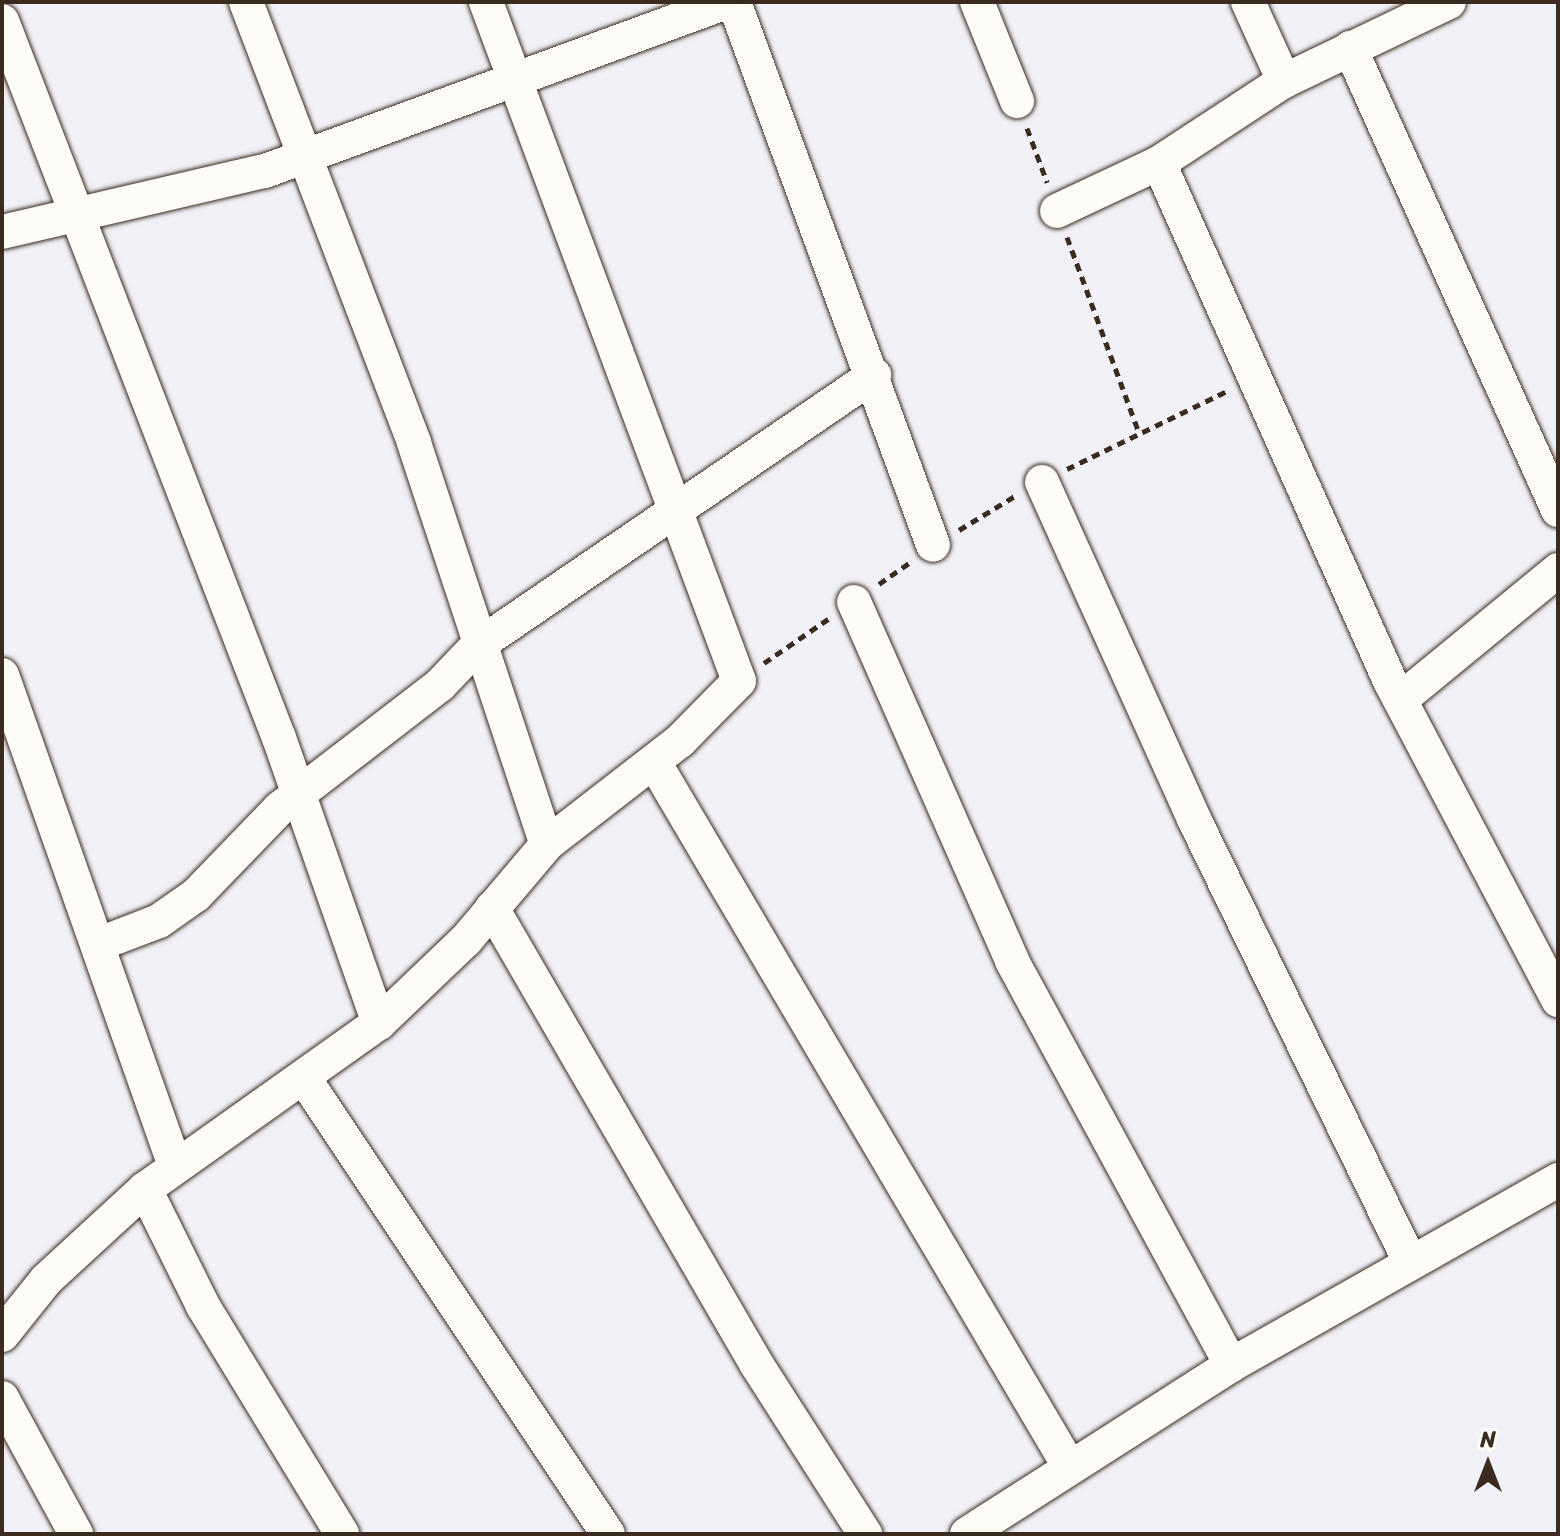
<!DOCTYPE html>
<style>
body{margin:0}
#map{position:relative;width:1560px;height:1536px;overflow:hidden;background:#f1f1f7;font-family:Sriracha,sans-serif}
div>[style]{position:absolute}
.path>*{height:5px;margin-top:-2.5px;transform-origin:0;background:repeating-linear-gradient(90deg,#3b2a1e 0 8px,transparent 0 14px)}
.roads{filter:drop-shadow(0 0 2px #3b2a1e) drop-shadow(0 0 2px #3b2a1e)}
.minor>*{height:34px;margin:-17px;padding:0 17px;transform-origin:17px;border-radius:17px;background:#fdfcf7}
span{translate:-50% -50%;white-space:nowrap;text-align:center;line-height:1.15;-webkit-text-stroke:7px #fdfcf7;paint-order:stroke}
.frame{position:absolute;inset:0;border:4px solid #3b2a1e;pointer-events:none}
.north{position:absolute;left:1448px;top:1424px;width:80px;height:80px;-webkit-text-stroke:6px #fdfcf7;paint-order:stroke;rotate:0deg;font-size:22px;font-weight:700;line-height:32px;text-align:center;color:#3b2a1e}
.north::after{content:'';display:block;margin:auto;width:28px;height:36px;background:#3b2a1e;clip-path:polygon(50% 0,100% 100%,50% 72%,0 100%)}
</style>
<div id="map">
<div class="path">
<i style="left:1027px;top:128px;width:58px;rotate:69.7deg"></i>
<i style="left:1067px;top:237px;width:209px;rotate:69.8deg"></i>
<i style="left:1067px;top:469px;width:178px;rotate:-26deg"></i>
<i style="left:959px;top:530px;width:66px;rotate:-31.3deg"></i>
<i style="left:879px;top:584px;width:38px;rotate:-35deg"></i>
<i style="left:764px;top:663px;width:78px;rotate:-34.5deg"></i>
</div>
<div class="roads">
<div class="minor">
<i style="left:246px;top:2px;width:472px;rotate:69.1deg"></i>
<i style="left:414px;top:443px;width:422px;rotate:71.7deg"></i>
<i style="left:734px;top:2px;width:578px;rotate:69.87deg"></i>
<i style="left:977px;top:2px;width:107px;rotate:68deg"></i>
<i style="left:1248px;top:2px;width:87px;rotate:65.5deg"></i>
<i style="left:2px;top:21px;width:769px;rotate:68.88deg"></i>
<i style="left:279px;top:738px;width:302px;rotate:70.7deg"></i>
<i style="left:1350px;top:48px;width:507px;rotate:65.76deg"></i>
<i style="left:1159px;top:163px;width:567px;rotate:65.97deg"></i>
<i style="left:1390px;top:681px;width:361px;rotate:62.2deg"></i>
<i style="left:1057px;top:211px;width:113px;rotate:-25.2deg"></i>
<i style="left:1159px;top:163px;width:149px;rotate:-33.3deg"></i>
<i style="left:1284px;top:81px;width:183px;rotate:-25.6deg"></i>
<i style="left:2px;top:232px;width:270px;rotate:-13.1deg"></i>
<i style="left:265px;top:171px;width:492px;rotate:-20.1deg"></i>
<i style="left:1042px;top:482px;width:370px;rotate:65.7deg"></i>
<i style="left:1194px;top:819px;width:491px;rotate:64deg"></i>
<i style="left:854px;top:602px;width:392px;rotate:66.2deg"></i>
<i style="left:1012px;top:961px;width:460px;rotate:61.5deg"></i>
<i style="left:2px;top:675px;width:521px;rotate:70.59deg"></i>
<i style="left:1400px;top:700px;width:205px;rotate:-39.4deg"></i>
<i style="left:654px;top:762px;width:817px;rotate:59.48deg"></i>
<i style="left:492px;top:908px;width:528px;rotate:59.89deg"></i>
<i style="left:757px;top:1365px;width:201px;rotate:57.4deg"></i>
<i style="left:99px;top:944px;width:64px;rotate:-21deg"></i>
<i style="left:159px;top:921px;width:45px;rotate:-35.1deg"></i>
<i style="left:196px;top:895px;width:120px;rotate:-46deg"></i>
<i style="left:279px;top:809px;width:203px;rotate:-37.6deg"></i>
<i style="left:440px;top:685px;width:54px;rotate:-46.5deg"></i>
<i style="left:477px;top:646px;width:481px;rotate:-34.3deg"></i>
<i style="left:306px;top:1081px;width:544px;rotate:56.31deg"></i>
<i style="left:145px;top:1189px;width:131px;rotate:63.6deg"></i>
<i style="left:203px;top:1306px;width:267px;rotate:58.6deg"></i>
<i style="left:2px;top:1335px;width:70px;rotate:-51.3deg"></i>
<i style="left:46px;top:1280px;width:134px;rotate:-42.6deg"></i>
<i style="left:145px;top:1189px;width:287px;rotate:-35.4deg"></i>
<i style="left:379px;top:1023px;width:120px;rotate:-43.7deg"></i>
<i style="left:466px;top:940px;width:126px;rotate:-49.8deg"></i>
<i style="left:547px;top:844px;width:168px;rotate:-37.8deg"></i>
<i style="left:680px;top:741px;width:84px;rotate:-45.5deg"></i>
<i style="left:739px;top:681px;width:725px;rotate:-110.44deg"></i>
<i style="left:2px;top:1398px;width:155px;rotate:61.4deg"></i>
<i style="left:967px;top:1534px;width:313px;rotate:-32.6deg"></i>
<i style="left:1231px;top:1365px;width:376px;rotate:-29.5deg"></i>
</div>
</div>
<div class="frame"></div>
<div class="north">N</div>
</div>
